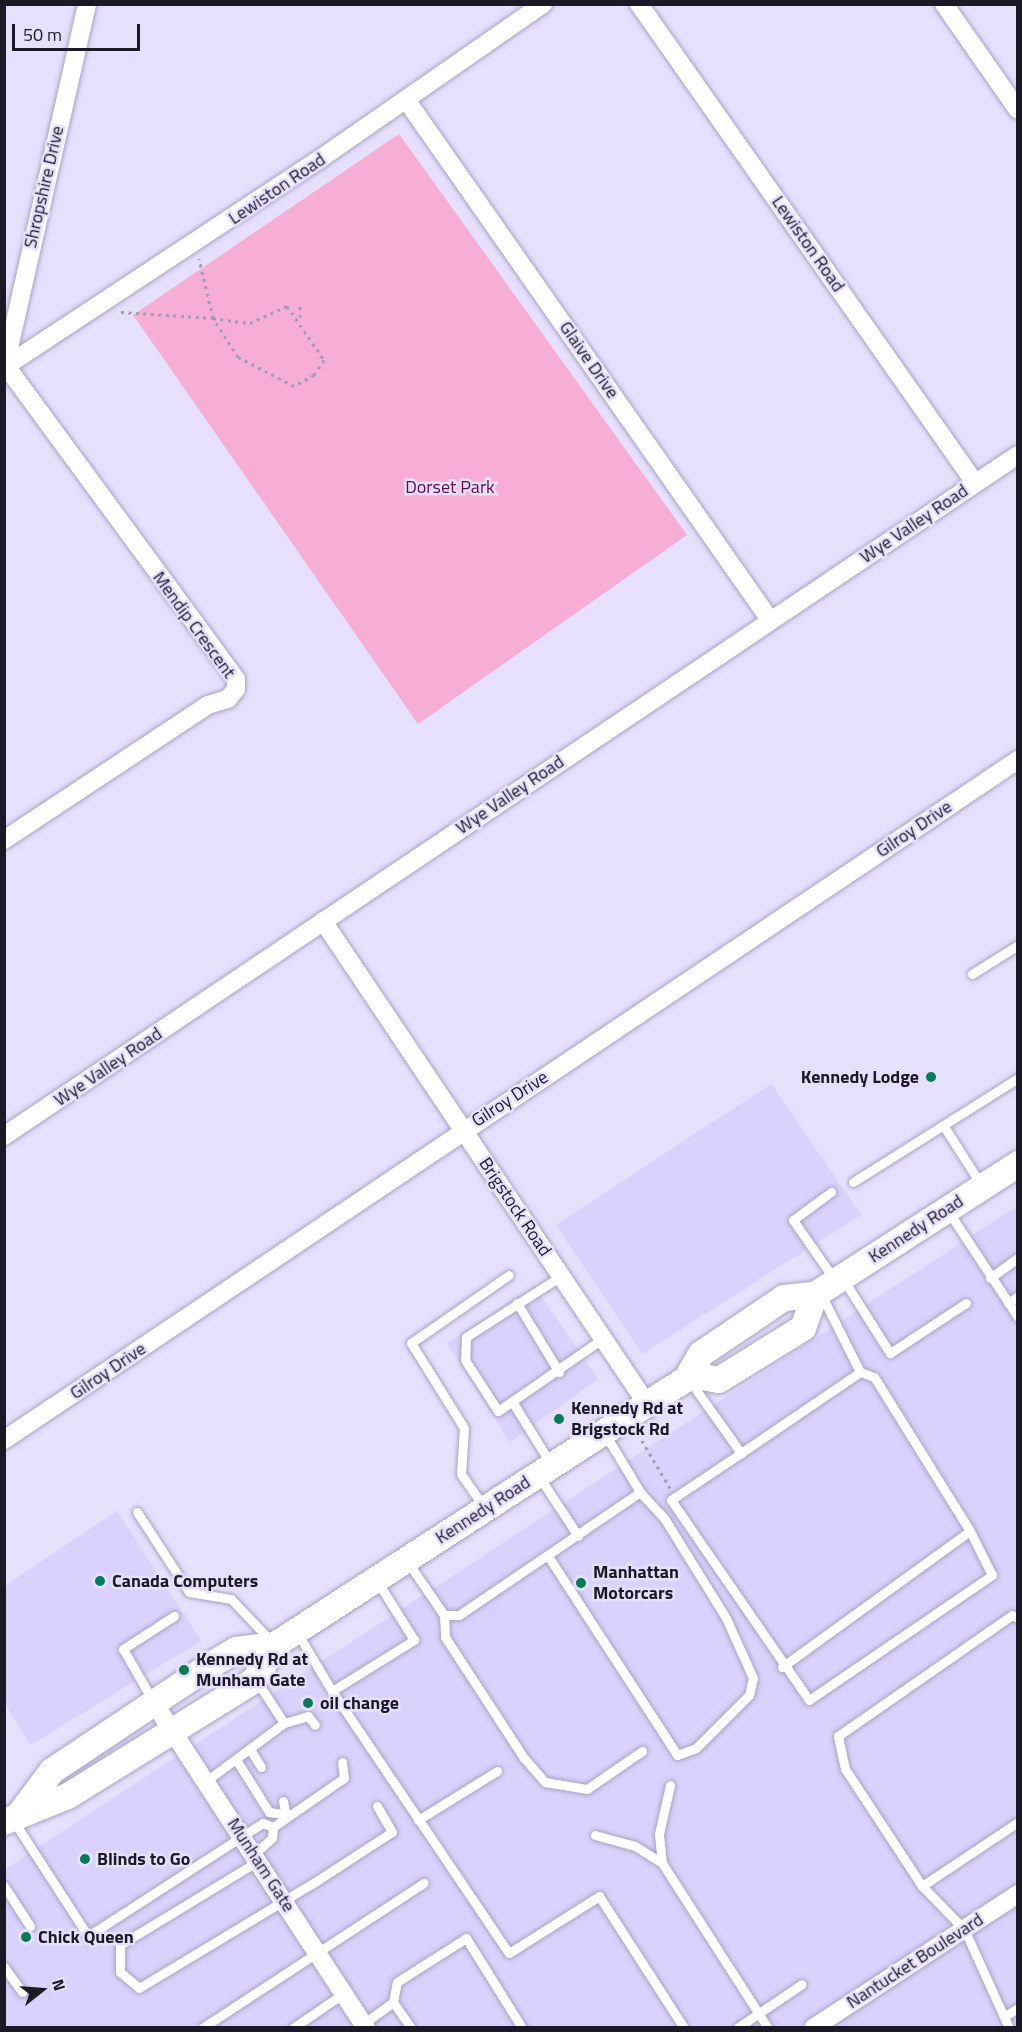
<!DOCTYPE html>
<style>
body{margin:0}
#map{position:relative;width:1022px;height:2032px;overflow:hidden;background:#e6e0fd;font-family:"Titillium Web",sans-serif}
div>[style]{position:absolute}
.built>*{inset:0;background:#dad1fc}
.green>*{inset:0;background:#f6aed5}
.path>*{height:3px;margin-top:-1.5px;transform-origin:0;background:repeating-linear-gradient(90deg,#a19cb3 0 3px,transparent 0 7.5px)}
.roads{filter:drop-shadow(0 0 2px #a9a3c4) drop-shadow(0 0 2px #a9a3c4)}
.service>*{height:9px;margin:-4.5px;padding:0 4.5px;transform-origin:4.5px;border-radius:4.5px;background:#fff}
.minor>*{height:18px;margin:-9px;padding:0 9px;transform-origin:9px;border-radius:9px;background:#fff}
.secondary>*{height:26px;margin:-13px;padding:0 13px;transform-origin:13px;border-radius:13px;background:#fff}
.dots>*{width:16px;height:16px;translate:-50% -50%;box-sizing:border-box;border:3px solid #e6e0fd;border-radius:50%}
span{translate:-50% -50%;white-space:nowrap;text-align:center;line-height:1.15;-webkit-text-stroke:5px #e6e0fd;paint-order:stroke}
.street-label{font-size:18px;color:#1c1926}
.park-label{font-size:18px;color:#640c47}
.poi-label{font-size:18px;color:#1c1926;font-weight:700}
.right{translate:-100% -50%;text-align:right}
.left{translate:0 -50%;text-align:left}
.frame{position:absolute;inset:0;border:6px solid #1c1926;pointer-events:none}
.north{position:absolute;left:12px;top:1960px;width:60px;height:60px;-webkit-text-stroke:4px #e6e0fd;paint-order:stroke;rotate:73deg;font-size:16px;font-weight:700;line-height:24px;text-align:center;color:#1c1926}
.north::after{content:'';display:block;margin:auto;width:21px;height:27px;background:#1c1926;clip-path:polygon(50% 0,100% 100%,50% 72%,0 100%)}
.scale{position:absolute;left:12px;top:24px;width:128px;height:27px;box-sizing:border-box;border:3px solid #1c1926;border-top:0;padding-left:8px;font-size:18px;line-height:21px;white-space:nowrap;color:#1c1926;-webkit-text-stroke:4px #e6e0fd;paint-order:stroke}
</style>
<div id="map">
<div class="built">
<i style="clip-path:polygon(771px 1084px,861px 1215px,642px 1354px,556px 1225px)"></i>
<i style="clip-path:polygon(1017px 1206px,1017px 2027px,5px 2028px,5px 1869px)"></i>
<i style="clip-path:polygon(534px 1286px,598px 1379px,510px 1442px,447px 1343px)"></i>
<i style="clip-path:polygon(117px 1511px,201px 1641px,30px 1745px,5px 1703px,5px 1586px)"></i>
</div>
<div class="green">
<i style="clip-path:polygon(399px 134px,687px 535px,418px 724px,133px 315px)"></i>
</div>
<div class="path">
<i style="left:287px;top:306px;width:65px;rotate:55.6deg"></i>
<i style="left:324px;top:360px;width:18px;rotate:124deg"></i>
<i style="left:314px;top:375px;width:23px;rotate:151deg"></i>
<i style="left:294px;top:386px;width:63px;rotate:-152.6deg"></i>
<i style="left:238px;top:357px;width:46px;rotate:-122.7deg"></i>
<i style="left:213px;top:318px;width:37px;rotate:8deg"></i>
<i style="left:250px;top:323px;width:41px;rotate:-24.7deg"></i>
<i style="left:121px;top:312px;width:92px;rotate:3.7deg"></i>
<i style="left:213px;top:318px;width:61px;rotate:-103.3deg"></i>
<i style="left:300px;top:317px;width:11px;rotate:-90deg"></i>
<i style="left:638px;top:1434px;width:63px;rotate:59.3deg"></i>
</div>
<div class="roads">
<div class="service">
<i style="left:972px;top:974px;width:54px;rotate:-32.2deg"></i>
<i style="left:943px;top:1125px;width:72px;rotate:57.4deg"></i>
<i style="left:853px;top:1182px;width:195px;rotate:-32.2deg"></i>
<i style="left:831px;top:1192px;width:47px;rotate:143.6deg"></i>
<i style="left:793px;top:1220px;width:72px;rotate:55.2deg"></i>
<i style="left:948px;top:1211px;width:127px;rotate:56.6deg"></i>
<i style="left:561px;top:1276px;width:113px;rotate:147.3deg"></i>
<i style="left:466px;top:1337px;width:23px;rotate:92deg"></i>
<i style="left:465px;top:1360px;width:61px;rotate:57.1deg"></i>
<i style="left:498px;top:1411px;width:126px;rotate:-34.7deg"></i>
<i style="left:990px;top:1278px;width:34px;rotate:-36deg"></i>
<i style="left:843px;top:1279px;width:88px;rotate:57.6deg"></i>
<i style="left:890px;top:1353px;width:91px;rotate:-33.3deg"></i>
<i style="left:517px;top:1303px;width:81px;rotate:58.7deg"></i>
<i style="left:1008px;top:1303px;width:12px;rotate:-35deg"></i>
<i style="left:689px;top:1380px;width:90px;rotate:54.5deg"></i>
<i style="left:741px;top:1453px;width:144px;rotate:-34.2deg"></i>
<i style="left:860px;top:1372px;width:87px;rotate:-116.6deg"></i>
<i style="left:513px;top:1403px;width:72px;rotate:58.1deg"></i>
<i style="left:741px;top:1453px;width:84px;rotate:146.1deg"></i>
<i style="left:671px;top:1500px;width:243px;rotate:55.4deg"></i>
<i style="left:809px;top:1700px;width:222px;rotate:-34.3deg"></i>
<i style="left:992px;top:1575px;width:49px;rotate:-116.6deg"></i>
<i style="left:538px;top:1475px;width:73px;rotate:56.7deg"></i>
<i style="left:484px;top:1507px;width:40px;rotate:-124.9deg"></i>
<i style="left:461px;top:1474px;width:46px;rotate:-86.3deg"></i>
<i style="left:464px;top:1428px;width:100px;rotate:-121.9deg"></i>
<i style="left:411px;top:1343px;width:119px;rotate:-34.8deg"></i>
<i style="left:137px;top:1512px;width:95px;rotate:57deg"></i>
<i style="left:189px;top:1592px;width:43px;rotate:9.5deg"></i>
<i style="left:231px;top:1599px;width:58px;rotate:46.4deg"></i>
<i style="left:548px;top:1556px;width:237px;rotate:57deg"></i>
<i style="left:677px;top:1755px;width:20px;rotate:-20deg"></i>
<i style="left:696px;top:1748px;width:75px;rotate:-45deg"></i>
<i style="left:749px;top:1695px;width:17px;rotate:-77deg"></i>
<i style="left:753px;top:1678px;width:66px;rotate:-114.2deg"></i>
<i style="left:726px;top:1618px;width:118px;rotate:-121.8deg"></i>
<i style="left:664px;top:1518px;width:35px;rotate:-133deg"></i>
<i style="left:407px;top:1561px;width:65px;rotate:55.6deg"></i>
<i style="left:444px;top:1615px;width:15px"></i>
<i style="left:459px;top:1615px;width:219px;rotate:-34.2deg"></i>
<i style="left:640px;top:1492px;width:68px;rotate:-121.1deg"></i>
<i style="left:444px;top:1615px;width:22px;rotate:87deg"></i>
<i style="left:445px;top:1637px;width:145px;rotate:56.9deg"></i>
<i style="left:524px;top:1758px;width:32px;rotate:49deg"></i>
<i style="left:545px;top:1782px;width:43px;rotate:9.5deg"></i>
<i style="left:587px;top:1789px;width:67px;rotate:-34.6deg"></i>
<i style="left:298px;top:1634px;width:66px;rotate:59.2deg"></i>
<i style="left:332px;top:1691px;width:97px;rotate:-31.9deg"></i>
<i style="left:414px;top:1640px;width:70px;rotate:-122.1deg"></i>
<i style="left:782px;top:1667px;width:232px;rotate:-35.9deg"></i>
<i style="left:970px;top:1531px;width:181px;rotate:-121.9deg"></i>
<i style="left:874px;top:1377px;width:15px;rotate:-160deg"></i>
<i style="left:256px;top:1680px;width:51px;rotate:56.9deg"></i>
<i style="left:332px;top:1691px;width:316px;rotate:56deg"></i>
<i style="left:509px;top:1953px;width:107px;rotate:-32.3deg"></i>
<i style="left:599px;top:1896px;width:157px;rotate:57.2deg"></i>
<i style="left:153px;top:1701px;width:60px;rotate:-120deg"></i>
<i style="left:123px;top:1649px;width:61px;rotate:-32.9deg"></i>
<i style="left:251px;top:1751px;width:19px;rotate:58deg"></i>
<i style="left:237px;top:1761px;width:60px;rotate:57.9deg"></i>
<i style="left:269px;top:1812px;width:15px;rotate:8deg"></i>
<i style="left:206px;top:1781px;width:97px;rotate:-36.6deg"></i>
<i style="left:284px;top:1723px;width:25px;rotate:-16deg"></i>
<i style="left:308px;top:1716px;width:11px;rotate:52deg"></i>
<i style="left:283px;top:1801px;width:16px;rotate:79deg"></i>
<i style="left:13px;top:1820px;width:138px;rotate:57.1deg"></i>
<i style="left:88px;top:1936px;width:208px;rotate:-32.9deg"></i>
<i style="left:263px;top:1823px;width:11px;rotate:22deg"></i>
<i style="left:273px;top:1827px;width:11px;rotate:95deg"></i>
<i style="left:272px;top:1838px;width:24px;rotate:138deg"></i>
<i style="left:418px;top:1820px;width:93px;rotate:-31.8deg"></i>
<i style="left:273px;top:1827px;width:86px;rotate:-34.6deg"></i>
<i style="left:344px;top:1778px;width:16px;rotate:-97deg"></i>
<i style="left:595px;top:1835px;width:41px;rotate:15.4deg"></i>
<i style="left:635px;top:1846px;width:32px;rotate:32deg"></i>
<i style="left:662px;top:1863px;width:196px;rotate:57.3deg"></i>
<i style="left:258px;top:1861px;width:162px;rotate:148.7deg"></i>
<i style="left:120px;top:1945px;width:27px;rotate:90deg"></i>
<i style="left:120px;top:1972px;width:25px;rotate:40deg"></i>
<i style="left:139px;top:1988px;width:209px;rotate:-31.1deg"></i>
<i style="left:318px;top:1880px;width:88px;rotate:-33deg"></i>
<i style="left:392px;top:1832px;width:30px;rotate:-120deg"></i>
<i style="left:662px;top:1863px;width:29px;rotate:-96deg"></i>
<i style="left:659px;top:1834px;width:50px;rotate:-77.3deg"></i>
<i style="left:4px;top:1886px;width:48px;rotate:57deg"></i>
<i style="left:922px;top:1886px;width:115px;rotate:-33.7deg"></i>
<i style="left:4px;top:1967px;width:31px;rotate:54deg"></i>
<i style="left:393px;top:2002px;width:20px;rotate:-79deg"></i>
<i style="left:397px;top:1982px;width:82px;rotate:-32.5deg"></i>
<i style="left:466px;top:1938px;width:106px;rotate:58.1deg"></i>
<i style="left:1005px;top:2016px;width:15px;rotate:-32deg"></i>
<i style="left:363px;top:2024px;width:37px;rotate:-36deg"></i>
<i style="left:393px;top:2002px;width:32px;rotate:55deg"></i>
<i style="left:202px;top:2028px;width:265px;rotate:-33.2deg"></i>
<i style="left:293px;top:2028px;width:62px;rotate:-34.5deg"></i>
<i style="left:737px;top:2028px;width:78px;rotate:-34.1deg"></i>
<i style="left:1009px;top:2028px;width:109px;rotate:-114.4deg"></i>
<i style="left:964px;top:1929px;width:60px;rotate:-134.3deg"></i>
<i style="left:922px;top:1886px;width:140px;rotate:-123.3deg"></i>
<i style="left:845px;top:1769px;width:34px;rotate:-102deg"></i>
<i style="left:838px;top:1736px;width:212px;rotate:-34.8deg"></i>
<i style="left:1012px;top:1615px;width:7px;rotate:27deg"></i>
</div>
<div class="minor">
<i style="left:639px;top:4px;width:585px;rotate:54.95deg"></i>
<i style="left:944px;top:4px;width:129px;rotate:55.1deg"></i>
<i style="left:407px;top:101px;width:633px;rotate:55.03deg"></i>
<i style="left:6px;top:366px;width:376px;rotate:-33.4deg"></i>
<i style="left:320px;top:159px;width:272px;rotate:-34.8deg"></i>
<i style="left:4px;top:370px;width:375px;rotate:-77.2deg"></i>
<i style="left:4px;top:840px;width:245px;rotate:-33.5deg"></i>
<i style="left:208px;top:705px;width:21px;rotate:-17deg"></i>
<i style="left:228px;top:699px;width:13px;rotate:-51deg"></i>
<i style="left:236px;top:689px;width:10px;rotate:-90deg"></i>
<i style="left:236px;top:679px;width:388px;rotate:-126.3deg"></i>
<i style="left:323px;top:921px;width:582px;rotate:56.15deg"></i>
<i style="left:4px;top:1136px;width:1221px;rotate:-33.89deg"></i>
<i style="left:4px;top:1440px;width:1221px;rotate:-33.85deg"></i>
<i style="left:154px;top:1703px;width:388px;rotate:56.9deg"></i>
<i style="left:813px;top:2028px;width:245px;rotate:-33.2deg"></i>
</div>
<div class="secondary">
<i style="left:691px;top:1375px;width:28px;rotate:10deg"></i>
<i style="left:719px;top:1380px;width:99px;rotate:-31.8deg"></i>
<i style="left:803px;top:1328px;width:35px;rotate:-70deg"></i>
<i style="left:22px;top:1811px;width:50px;rotate:-53.1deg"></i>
<i style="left:52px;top:1771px;width:191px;rotate:-33.7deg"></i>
<i style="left:211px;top:1665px;width:29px;rotate:-31deg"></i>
<i style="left:236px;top:1650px;width:39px;rotate:-7deg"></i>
<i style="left:275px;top:1645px;width:491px;rotate:-32.9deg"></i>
<i style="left:687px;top:1378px;width:28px;rotate:-60deg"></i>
<i style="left:701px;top:1354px;width:100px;rotate:-34deg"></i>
<i style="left:784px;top:1298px;width:31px;rotate:-6deg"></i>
<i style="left:815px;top:1295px;width:242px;rotate:-32.8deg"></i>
<i style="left:4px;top:1822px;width:69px;rotate:-22.1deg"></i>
<i style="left:68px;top:1796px;width:220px;rotate:-31.8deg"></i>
<i style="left:255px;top:1680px;width:40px;rotate:-60.3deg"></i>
</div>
</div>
<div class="dots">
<i style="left:931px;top:1077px;background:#057b58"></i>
<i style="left:559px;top:1419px;background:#057b58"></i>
<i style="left:100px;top:1581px;background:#057b58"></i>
<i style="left:581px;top:1583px;background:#057b58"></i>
<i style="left:184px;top:1670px;background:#057b58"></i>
<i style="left:308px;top:1703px;background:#057b58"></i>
<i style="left:85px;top:1859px;background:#057b58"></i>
<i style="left:26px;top:1937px;background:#057b58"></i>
</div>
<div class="street-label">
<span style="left:44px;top:187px;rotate:-77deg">Shropshire Drive</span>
<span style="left:277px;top:189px;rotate:-34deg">Lewiston Road</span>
<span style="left:808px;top:244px;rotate:55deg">Lewiston Road</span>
<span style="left:589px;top:360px;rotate:55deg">Glaive Drive</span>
<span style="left:914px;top:524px;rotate:-34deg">Wye Valley Road</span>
<span style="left:194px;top:625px;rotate:54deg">Mendip Crescent</span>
<span style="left:510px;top:795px;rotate:-34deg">Wye Valley Road</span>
<span style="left:914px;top:829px;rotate:-34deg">Gilroy Drive</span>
<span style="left:108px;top:1067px;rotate:-34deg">Wye Valley Road</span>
<span style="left:510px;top:1099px;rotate:-33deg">Gilroy Drive</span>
<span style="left:515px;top:1207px;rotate:56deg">Brigstock Road</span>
<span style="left:916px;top:1229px;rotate:-33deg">Kennedy Road</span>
<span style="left:108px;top:1371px;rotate:-34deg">Gilroy Drive</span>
<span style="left:483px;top:1510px;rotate:-33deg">Kennedy Road</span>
<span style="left:261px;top:1865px;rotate:57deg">Munham Gate</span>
<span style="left:915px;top:1961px;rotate:-33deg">Nantucket Boulevard</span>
</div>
<div class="park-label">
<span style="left:450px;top:487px">Dorset Park</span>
</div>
<div class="poi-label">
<span class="right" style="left:919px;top:1077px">Kennedy Lodge</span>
<span class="left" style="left:571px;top:1419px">Kennedy Rd at<br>Brigstock Rd</span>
<span class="left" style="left:593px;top:1583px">Manhattan<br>Motorcars</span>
<span class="left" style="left:112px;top:1581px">Canada Computers</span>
<span class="left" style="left:196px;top:1670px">Kennedy Rd at<br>Munham Gate</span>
<span class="left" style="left:320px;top:1703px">oil change</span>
<span class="left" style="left:97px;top:1859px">Blinds to Go</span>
<span class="left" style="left:38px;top:1937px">Chick Queen</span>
</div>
<div class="frame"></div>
<div class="north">N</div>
<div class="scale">50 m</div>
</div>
